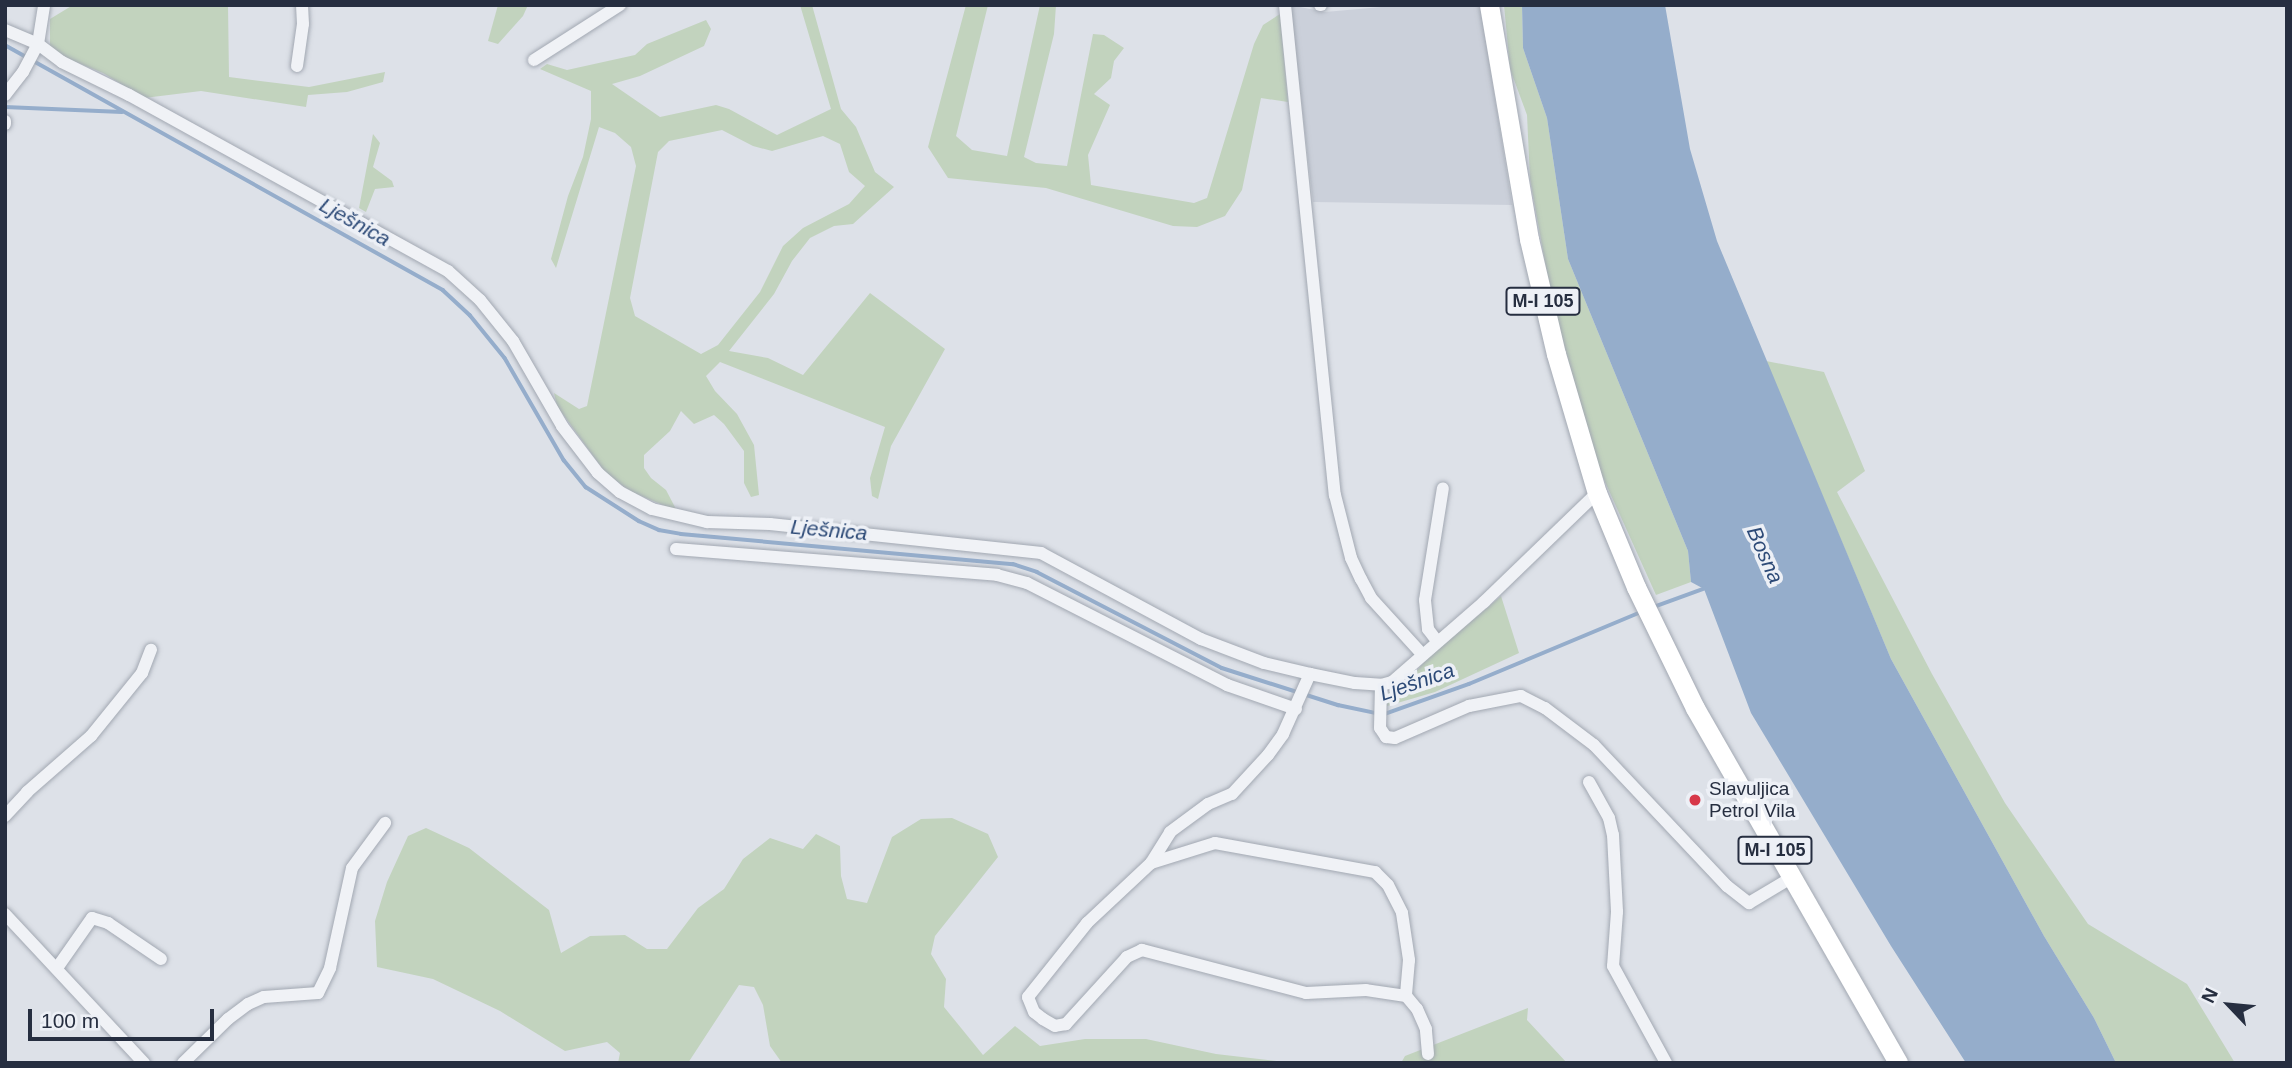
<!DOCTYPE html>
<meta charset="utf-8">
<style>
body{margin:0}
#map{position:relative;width:2292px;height:1068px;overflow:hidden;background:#dde1e8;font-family:Helvetica,sans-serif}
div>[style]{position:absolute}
.built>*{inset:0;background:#cbd0da}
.green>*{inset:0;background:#c2d3be}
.water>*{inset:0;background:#95adcb}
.stream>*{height:3.5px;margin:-1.75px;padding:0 1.75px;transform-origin:1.75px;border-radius:1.75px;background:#95adcb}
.roads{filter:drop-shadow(0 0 2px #a2a8b2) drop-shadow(0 0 2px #a2a8b2)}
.street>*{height:12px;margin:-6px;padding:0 6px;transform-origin:6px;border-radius:6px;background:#f0f2f6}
.primary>*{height:19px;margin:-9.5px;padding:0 9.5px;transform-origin:9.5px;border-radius:9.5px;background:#fff}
.dots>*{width:19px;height:19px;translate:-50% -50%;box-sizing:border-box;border:4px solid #edf0f6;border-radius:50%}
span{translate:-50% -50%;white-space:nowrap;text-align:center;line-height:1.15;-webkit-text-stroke:7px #edf0f6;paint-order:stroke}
.shield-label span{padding:2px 5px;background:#edf0f6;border:2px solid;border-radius:5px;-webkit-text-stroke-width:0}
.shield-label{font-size:18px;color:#262e40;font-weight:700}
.poi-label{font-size:19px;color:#262e40}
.left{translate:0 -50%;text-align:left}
.water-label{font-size:21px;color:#2d4a77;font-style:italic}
.frame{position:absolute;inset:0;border:7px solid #262e40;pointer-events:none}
.north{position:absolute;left:2194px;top:970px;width:70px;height:70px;-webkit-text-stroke:5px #edf0f6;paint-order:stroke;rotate:296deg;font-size:19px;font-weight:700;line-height:28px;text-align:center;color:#262e40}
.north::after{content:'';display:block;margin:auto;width:24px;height:32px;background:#262e40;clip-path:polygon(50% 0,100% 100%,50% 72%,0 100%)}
.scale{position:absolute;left:28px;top:1009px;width:186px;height:32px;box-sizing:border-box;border:4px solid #262e40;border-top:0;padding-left:9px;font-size:21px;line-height:24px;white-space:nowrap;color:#262e40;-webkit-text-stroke:5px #edf0f6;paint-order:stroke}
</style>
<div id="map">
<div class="built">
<i style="clip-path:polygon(1290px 5px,1325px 12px,1404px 5px,1480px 5px,1512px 205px,1313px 202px)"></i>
</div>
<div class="green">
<i style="clip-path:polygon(73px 5px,228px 5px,229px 77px,309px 87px,385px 72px,383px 82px,347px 92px,308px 95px,306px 107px,201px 91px,144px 98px,103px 73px,56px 54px,50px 47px,50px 19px)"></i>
<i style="clip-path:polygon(498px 5px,528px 5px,523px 16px,498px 44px,488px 41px)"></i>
<i style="clip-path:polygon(evenodd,800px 5px,812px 5px,841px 109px,856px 127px,875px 172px,894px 187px,853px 224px,834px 226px,810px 238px,792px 261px,774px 294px,729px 351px,768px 358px,803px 375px,870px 293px,945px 349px,891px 446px,878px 499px,872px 496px,870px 478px,885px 427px,720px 362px,706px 376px,715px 391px,737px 414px,754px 445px,759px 495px,751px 497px,744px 483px,744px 451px,724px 424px,714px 415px,694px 424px,681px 411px,670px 431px,644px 455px,644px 468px,651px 478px,666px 490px,677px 511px,632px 492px,607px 475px,557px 406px,554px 393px,579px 409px,587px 406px,636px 166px,631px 147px,615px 133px,599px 127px,556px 268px,551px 259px,568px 196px,583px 157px,591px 119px,591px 91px,540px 69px,547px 64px,567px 70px,635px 55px,647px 44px,706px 20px,711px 29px,704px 46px,640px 76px,612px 84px,660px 117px,716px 105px,729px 109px,777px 135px,831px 109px,800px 5px,722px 130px,753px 146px,772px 151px,823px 136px,840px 144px,849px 172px,865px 186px,849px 204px,803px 228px,783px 246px,760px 292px,718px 345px,701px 354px,635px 316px,630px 298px,658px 152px,669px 141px,722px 130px)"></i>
<i style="clip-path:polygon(966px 5px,988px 5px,956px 136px,972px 150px,1007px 156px,1040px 5px,1056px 5px,1054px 34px,1024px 157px,1036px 163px,1067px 166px,1093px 34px,1104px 35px,1124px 48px,1114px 61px,1111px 78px,1094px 94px,1110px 105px,1088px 155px,1091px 185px,1194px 203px,1207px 198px,1254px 44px,1263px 25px,1280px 14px,1288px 102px,1261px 98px,1242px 190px,1225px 216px,1197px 227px,1173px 226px,1046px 188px,948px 178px,928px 147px)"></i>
<i style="clip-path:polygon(1504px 5px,1522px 5px,1523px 48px,1547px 118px,1568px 259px,1688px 551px,1691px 582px,1656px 595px,1597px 464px,1552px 301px,1530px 179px,1527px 115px,1510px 69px)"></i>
<i style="clip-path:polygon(373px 134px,380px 143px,373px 167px,392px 181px,394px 187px,375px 189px,366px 212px,359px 208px)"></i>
<i style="clip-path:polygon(1766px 361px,1824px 372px,1865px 471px,1837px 492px,1932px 674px,2005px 803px,2088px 924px,2187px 984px,2235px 1063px,2116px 1063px,2094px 1018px,2044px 936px,1891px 659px)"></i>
<i style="clip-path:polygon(1501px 596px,1519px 653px,1435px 692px,1387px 706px,1388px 694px,1394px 687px,1410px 678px,1428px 658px)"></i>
<i style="clip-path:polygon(952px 818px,988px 834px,998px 857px,935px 936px,931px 954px,946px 979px,944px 1007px,983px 1055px,1015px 1026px,1040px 1046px,1085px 1039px,1146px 1039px,1216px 1054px,1294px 1063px,782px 1063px,770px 1046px,763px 1005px,754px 987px,739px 985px,688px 1063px,618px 1063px,620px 1053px,607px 1042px,565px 1051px,500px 1011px,433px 979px,377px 967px,375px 921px,387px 882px,408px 836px,426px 828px,469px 848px,549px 910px,561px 953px,590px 936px,625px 935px,647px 949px,667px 949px,698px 908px,724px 889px,743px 859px,770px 838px,803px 849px,816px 834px,840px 846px,841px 876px,847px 899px,867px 903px,892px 837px,921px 819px)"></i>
<i style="clip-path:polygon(1528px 1008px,1527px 1020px,1567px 1063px,1401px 1063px,1405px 1056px)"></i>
</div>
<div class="water">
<i style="clip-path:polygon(1522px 5px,1665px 5px,1690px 149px,1717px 241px,1891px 659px,2044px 936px,2094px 1018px,2116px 1063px,1966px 1063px,1891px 946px,1751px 713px,1704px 589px,1691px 582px,1688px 551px,1568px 259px,1547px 118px,1523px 48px)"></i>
</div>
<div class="stream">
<i style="left:5px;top:45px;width:502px;rotate:29.22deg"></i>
<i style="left:443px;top:290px;width:37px;rotate:43deg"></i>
<i style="left:470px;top:315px;width:55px;rotate:50.9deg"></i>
<i style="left:505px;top:358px;width:118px;rotate:60deg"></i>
<i style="left:564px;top:460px;width:35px;rotate:51deg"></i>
<i style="left:586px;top:487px;width:63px;rotate:32.7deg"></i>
<i style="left:639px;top:521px;width:22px;rotate:24deg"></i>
<i style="left:659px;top:530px;width:22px;rotate:10deg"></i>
<i style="left:681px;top:534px;width:333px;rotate:5.2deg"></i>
<i style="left:1013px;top:564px;width:25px;rotate:18deg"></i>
<i style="left:1037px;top:572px;width:208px;rotate:27.4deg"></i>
<i style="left:1222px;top:668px;width:122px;rotate:17.7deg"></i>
<i style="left:1338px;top:705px;width:40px;rotate:12deg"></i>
<i style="left:5px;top:107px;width:117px;rotate:2.4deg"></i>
<i style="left:1654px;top:607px;width:55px;rotate:-20.1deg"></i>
<i style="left:1385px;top:714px;width:89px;rotate:-19.7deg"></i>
<i style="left:1469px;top:684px;width:186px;rotate:-22.7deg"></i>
</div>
<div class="roads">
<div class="street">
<i style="left:1285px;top:5px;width:493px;rotate:84.2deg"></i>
<i style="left:1335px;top:495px;width:65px;rotate:75.7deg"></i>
<i style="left:1351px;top:558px;width:23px;rotate:65deg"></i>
<i style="left:1361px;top:579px;width:21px;rotate:62deg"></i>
<i style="left:1371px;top:598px;width:76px;rotate:47.7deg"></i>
<i style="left:1320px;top:5px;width:1px"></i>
<i style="left:5px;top:30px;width:36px;rotate:23deg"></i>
<i style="left:38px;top:44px;width:30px;rotate:37deg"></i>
<i style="left:62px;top:62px;width:75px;rotate:26.2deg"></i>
<i style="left:129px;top:95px;width:364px;rotate:28.9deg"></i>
<i style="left:448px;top:271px;width:43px;rotate:42.2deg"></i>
<i style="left:480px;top:300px;width:53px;rotate:51.2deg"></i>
<i style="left:513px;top:341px;width:98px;rotate:60deg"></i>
<i style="left:562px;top:426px;width:59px;rotate:52.5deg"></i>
<i style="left:598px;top:473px;width:29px;rotate:41deg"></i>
<i style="left:620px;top:492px;width:36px;rotate:28deg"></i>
<i style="left:652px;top:509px;width:57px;rotate:13.3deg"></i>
<i style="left:707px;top:522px;width:63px;rotate:1.8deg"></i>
<i style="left:770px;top:524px;width:273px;rotate:6.1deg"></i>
<i style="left:1041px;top:553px;width:182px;rotate:28.3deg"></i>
<i style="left:1201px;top:639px;width:67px;rotate:20.9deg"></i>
<i style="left:1264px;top:663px;width:47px;rotate:13.4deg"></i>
<i style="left:534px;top:60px;width:102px;rotate:-32.6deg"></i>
<i style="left:297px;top:66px;width:42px;rotate:-81.9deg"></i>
<i style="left:303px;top:24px;width:19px;rotate:-93deg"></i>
<i style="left:5px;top:95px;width:29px;rotate:-52deg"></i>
<i style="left:23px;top:72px;width:32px;rotate:-62deg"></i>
<i style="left:38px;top:44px;width:39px;rotate:-81deg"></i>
<i style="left:5px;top:121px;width:3px;rotate:90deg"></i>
<i style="left:676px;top:549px;width:322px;rotate:4.6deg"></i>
<i style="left:997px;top:575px;width:31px;rotate:15deg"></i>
<i style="left:1027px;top:583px;width:225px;rotate:27deg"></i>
<i style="left:1227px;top:685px;width:73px;rotate:19.2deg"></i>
<i style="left:1437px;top:641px;width:15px;rotate:-127deg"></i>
<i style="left:1428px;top:629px;width:29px;rotate:-96deg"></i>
<i style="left:1425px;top:600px;width:113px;rotate:-80.9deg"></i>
<i style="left:1381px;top:685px;width:43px;rotate:91.3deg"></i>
<i style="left:1380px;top:728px;width:11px;rotate:56deg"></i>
<i style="left:1386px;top:737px;width:9px;rotate:6deg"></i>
<i style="left:1395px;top:738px;width:81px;rotate:-23.4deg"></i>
<i style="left:1469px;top:706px;width:53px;rotate:-10.9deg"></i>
<i style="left:1521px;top:696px;width:27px;rotate:27deg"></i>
<i style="left:1545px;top:708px;width:61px;rotate:37.1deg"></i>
<i style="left:1594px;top:745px;width:194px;rotate:46.7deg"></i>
<i style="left:1727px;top:886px;width:28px;rotate:38deg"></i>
<i style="left:1749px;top:903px;width:49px;rotate:-30.8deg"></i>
<i style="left:1589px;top:782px;width:41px;rotate:60.9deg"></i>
<i style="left:1609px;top:818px;width:17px;rotate:77deg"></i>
<i style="left:1613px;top:835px;width:77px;rotate:87deg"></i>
<i style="left:1617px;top:912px;width:54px;rotate:94.2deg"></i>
<i style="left:1613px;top:966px;width:111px;rotate:61.3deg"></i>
<i style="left:5px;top:816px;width:33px;rotate:-47deg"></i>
<i style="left:27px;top:792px;width:85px;rotate:-41.2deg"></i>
<i style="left:91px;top:736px;width:81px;rotate:-51deg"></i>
<i style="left:142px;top:673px;width:25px;rotate:-69deg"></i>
<i style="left:1151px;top:863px;width:67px;rotate:-17.4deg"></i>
<i style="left:1215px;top:843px;width:163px;rotate:10.3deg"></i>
<i style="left:1375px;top:872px;width:18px;rotate:45deg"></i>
<i style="left:1388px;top:885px;width:31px;rotate:63deg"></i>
<i style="left:1402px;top:913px;width:48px;rotate:81.5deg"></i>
<i style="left:1409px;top:960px;width:36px;rotate:95deg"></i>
<i style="left:5px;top:914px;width:204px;rotate:47deg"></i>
<i style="left:57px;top:968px;width:61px;rotate:-55deg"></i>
<i style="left:92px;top:918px;width:17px;rotate:17deg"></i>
<i style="left:108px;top:923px;width:64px;rotate:34.2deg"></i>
<i style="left:1428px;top:1054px;width:25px;rotate:-95deg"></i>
<i style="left:1426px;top:1029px;width:22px;rotate:-114deg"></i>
<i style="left:1417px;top:1009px;width:17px;rotate:-130deg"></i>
<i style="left:1406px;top:996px;width:40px;rotate:-171.5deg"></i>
<i style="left:1366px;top:990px;width:60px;rotate:177.1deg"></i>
<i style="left:1306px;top:993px;width:170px;rotate:-165.3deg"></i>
<i style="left:1142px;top:950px;width:17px;rotate:155deg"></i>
<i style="left:1127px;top:957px;width:91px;rotate:132.3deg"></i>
<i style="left:1066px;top:1024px;width:11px;rotate:170deg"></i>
<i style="left:1055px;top:1026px;width:14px;rotate:-150deg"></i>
<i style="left:1043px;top:1019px;width:11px;rotate:-142deg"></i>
<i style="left:1034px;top:1012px;width:16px;rotate:-112deg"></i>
<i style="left:1028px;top:997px;width:95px;rotate:-51.4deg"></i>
<i style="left:1087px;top:923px;width:88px;rotate:-43.2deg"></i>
<i style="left:1151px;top:863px;width:36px;rotate:-58deg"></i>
<i style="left:1170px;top:832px;width:47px;rotate:-36.4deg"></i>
<i style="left:1208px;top:804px;width:26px;rotate:-23deg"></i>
<i style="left:1232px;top:794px;width:53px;rotate:-47.3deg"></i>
<i style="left:1268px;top:755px;width:26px;rotate:-54deg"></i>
<i style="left:1283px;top:734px;width:66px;rotate:-65.8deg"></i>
<i style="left:1310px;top:674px;width:46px;rotate:11.3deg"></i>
<i style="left:1355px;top:683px;width:26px;rotate:4deg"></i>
<i style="left:1381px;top:685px;width:11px;rotate:-15deg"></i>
<i style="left:1392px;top:682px;width:122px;rotate:-41deg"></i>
<i style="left:1484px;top:602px;width:157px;rotate:-44deg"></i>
<i style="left:183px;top:1063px;width:63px;rotate:-44.4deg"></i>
<i style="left:228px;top:1019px;width:25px;rotate:-37deg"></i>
<i style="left:248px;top:1004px;width:17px;rotate:-24deg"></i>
<i style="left:264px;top:997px;width:54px;rotate:-4.2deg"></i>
<i style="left:318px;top:993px;width:28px;rotate:-64deg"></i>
<i style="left:330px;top:968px;width:102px;rotate:-77.6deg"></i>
<i style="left:352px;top:868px;width:56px;rotate:-53.7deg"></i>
</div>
<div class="primary">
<i style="left:1489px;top:5px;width:237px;rotate:80.3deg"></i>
<i style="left:1529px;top:239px;width:118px;rotate:76.8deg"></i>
<i style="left:1556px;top:354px;width:145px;rotate:73.6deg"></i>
<i style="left:1597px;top:493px;width:102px;rotate:67.5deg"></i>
<i style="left:1636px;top:587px;width:135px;rotate:64deg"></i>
<i style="left:1695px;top:708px;width:409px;rotate:60.2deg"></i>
</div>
</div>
<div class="dots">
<i style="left:1695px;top:800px;background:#d73849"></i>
</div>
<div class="shield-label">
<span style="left:1543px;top:301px">M-I 105</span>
<span style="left:1775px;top:850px">M-I 105</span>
</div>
<div class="poi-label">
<span class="left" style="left:1709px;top:800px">Slavuljica<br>Petrol Vila</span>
</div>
<div class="water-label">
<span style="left:355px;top:222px;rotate:29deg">Lješnica</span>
<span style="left:829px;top:530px;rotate:5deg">Lješnica</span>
<span style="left:1765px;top:555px;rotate:66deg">Bosna</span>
<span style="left:1417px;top:682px;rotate:-19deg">Lješnica</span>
</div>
<div class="frame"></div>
<div class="north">N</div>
<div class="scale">100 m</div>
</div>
